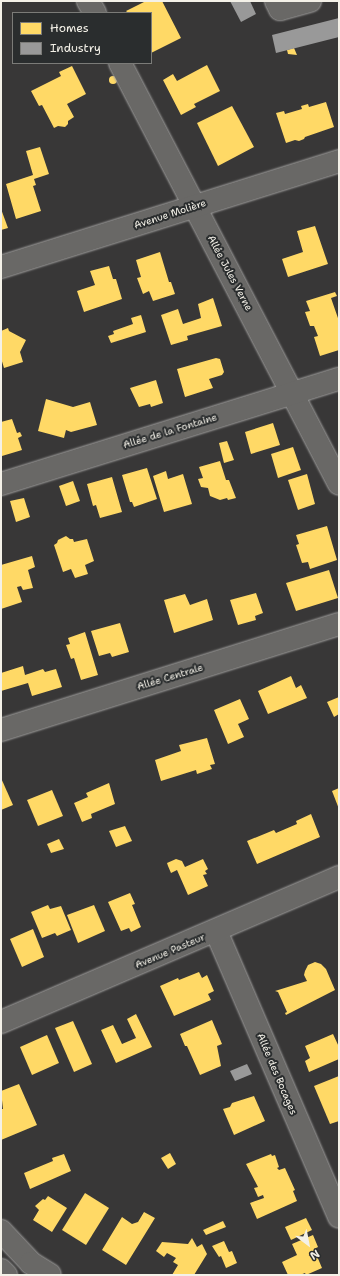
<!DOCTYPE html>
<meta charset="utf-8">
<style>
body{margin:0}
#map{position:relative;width:340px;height:1276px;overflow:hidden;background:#383737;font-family:"Shantell Sans",sans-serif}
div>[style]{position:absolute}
.homes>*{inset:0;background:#ffd966}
.round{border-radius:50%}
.industry>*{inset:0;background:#999}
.roads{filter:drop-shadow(0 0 1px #9d9c9b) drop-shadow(0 0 1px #9d9c9b)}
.minor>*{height:22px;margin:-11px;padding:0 11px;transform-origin:11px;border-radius:11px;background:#696866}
span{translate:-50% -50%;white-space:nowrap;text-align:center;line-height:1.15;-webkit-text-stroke:4px #2a2d2e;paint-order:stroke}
.street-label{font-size:10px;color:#f4f1e8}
.frame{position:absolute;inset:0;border:2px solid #f4f1e8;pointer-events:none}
.legend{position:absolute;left:12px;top:12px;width:140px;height:52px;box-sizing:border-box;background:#2a2d2e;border:1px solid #7b7b78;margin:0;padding:5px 7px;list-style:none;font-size:12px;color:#f4f1e8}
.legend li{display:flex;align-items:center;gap:8px;height:20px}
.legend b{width:20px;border:1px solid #7b7b78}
.north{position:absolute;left:288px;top:1224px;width:40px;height:40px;-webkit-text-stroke:3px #2a2d2e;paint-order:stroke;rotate:148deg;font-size:11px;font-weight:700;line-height:16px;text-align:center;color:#f4f1e8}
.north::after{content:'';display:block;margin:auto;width:14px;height:18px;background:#f4f1e8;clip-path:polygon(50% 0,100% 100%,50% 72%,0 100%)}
</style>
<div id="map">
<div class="homes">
<i style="clip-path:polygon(146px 1px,162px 1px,181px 38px,151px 53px,151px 13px,128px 13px,126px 11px)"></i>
<i style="clip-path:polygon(294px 48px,297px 55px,288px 54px,287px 50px)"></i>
<i style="clip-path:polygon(207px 65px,220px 91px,194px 104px,196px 107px,181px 115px,163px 80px,173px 74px,177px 81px)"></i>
<i style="clip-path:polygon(72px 66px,86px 94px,67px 104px,74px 117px,68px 121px,68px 124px,65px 127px,58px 126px,54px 128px,42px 105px,39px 106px,31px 91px,61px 76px,59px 72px)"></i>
<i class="round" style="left:109px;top:76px;width:8px;height:8px"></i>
<i style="clip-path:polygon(326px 102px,334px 127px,305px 137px,304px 139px,299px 141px,295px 140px,286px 143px,276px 113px,284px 111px,285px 114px,302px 109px,301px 106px,308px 104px,309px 107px)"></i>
<i style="clip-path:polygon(232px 106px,254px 147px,218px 166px,197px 123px)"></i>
<i style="clip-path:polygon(40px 147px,49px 174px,34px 179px,36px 185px,33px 186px,41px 211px,16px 219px,6px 184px,33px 175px,26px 151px)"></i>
<i style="clip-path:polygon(1px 209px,8px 228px,1px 230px)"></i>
<i style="clip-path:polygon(315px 226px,328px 264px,288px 277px,282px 259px,303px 252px,297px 231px)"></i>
<i style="clip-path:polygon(160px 252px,169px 282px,171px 282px,175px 294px,153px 301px,149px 291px,143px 294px,137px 278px,141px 277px,136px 260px)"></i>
<i style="clip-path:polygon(109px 266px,113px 279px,116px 279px,122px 299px,84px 312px,77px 291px,95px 285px,90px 271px)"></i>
<i style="clip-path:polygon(335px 292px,337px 296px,331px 298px,339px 321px,339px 350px,320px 356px,314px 337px,318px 336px,314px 326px,310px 326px,305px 312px,310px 311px,306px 301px)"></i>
<i style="clip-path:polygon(213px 298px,222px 326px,187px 336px,188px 340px,171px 345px,161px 315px,178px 309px,183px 324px,201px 318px,198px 304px)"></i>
<i style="clip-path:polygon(141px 315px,146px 332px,111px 343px,108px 336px,114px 334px,113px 331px,133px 324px,131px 318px)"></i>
<i style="clip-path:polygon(8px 328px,9px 331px,26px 340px,20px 352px,23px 362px,4px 368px,1px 358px,1px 331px)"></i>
<i style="clip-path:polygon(216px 358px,220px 359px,224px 372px,222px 375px,209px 379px,213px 388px,185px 397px,177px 369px)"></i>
<i style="clip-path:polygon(156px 380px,163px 403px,151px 407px,150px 404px,139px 407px,130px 388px)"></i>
<i style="clip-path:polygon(46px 399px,73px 407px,90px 402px,97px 425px,71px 432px,66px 430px,64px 438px,38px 431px)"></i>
<i style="clip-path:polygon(12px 419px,17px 433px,20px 432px,22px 436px,18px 438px,22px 450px,2px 456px,1px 422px)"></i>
<i style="clip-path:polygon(273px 423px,280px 445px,251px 454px,245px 432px)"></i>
<i style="clip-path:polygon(227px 441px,234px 460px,224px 463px,219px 443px)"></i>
<i style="clip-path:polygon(293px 447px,301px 470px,278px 478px,271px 454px)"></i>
<i style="clip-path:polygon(220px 461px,226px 480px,229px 480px,236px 498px,228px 500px,227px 498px,220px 500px,210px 496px,208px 488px,201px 487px,198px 479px,203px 478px,199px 467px)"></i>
<i style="clip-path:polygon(147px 468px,157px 499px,134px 507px,132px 502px,130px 502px,122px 475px)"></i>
<i style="clip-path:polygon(166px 471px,168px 479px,183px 474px,192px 504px,164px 512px,153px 476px)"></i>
<i style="clip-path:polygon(307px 474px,315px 504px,298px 510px,288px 480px)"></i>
<i style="clip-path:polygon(112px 477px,122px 512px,100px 518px,96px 505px,93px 506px,87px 484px)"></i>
<i style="clip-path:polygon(73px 481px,80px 501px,66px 506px,59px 486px)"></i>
<i style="clip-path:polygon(24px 498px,30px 517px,16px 522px,10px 501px)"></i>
<i style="clip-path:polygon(327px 526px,337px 560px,310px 569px,308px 562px,302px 563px,296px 545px,299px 544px,296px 535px)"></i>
<i style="clip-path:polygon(66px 536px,70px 539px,73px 539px,74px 542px,87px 539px,94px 561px,85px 565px,88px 574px,75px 578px,71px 569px,63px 572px,54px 545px,57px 543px,58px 540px)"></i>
<i style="clip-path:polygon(32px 556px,35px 567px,28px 570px,33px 588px,23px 590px,21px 586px,17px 587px,22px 602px,1px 609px,1px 565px)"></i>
<i style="clip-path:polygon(329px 570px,338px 598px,296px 611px,286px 583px)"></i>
<i style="clip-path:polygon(256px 593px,263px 613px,255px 616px,256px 620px,238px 625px,230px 600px)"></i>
<i style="clip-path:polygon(185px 594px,190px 605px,207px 599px,213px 620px,174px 633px,164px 600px)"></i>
<i style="clip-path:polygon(120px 623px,129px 652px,112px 657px,110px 653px,99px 656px,91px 631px)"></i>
<i style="clip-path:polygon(85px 632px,98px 675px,81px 680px,74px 658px,71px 659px,66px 645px,70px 644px,68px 638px)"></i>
<i style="clip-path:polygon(23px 666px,25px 675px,43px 669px,45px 672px,56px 669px,62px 687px,32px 696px,28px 683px,1px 691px,1px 673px)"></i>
<i style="clip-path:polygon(291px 676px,296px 688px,301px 685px,307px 698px,268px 714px,258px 691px)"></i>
<i style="clip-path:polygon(339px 697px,339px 714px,334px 717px,327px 702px)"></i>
<i style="clip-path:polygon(240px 699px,249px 719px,238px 724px,244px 737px,228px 744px,214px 710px)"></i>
<i style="clip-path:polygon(207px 738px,215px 764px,210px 765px,212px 769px,197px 774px,196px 770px,161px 781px,155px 760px,181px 751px,179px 745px)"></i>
<i style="clip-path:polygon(1px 778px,13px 805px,1px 810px)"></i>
<i style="clip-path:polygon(109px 783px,115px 804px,91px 814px,92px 818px,82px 822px,74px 803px,88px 797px,86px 793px)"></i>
<i style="clip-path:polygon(339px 788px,339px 809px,332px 791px)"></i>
<i style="clip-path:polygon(52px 790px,63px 816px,38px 826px,27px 800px)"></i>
<i style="clip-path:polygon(311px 814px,320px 837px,257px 864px,247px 841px,274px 830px,276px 833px,297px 824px,296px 821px)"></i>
<i style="clip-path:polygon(125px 826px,132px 841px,116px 847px,109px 831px)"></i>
<i style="clip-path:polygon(59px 839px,64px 849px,51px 853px,47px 844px)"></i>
<i style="clip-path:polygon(176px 859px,182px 861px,185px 867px,203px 859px,208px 869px,205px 871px,207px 874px,203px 875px,208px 886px,188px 895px,177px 870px,171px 873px,168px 866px,167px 863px)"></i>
<i style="clip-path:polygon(130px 893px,135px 904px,132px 905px,141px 927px,131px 932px,129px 928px,121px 931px,108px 902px)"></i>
<i style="clip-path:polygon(48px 905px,50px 909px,61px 906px,71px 930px,57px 936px,55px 933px,42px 938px,31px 912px)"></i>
<i style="clip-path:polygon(94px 905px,105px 931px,78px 943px,67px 915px)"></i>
<i style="clip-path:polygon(33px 929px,44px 957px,22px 967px,10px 939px)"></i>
<i style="clip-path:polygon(315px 962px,321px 964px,326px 969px,335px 990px,286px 1015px,285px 1013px,287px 1012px,278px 992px,275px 991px,307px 981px,304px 975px,305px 971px,308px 965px)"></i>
<i style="clip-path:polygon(199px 972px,202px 978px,207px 975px,214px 991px,208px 994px,211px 1000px,174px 1016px,160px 986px,178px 978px,179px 980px)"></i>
<i style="clip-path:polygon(136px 1014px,152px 1047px,116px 1063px,101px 1030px,113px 1025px,122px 1044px,136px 1038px,127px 1019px)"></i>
<i style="clip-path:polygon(212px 1020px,222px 1044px,217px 1046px,221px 1066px,200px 1075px,187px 1046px,185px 1046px,180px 1034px)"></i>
<i style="clip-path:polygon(73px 1021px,92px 1064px,74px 1072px,55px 1028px)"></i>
<i style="clip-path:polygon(333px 1034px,339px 1047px,339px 1059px,309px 1072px,305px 1061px,310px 1058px,305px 1046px)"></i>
<i style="clip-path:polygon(47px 1035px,59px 1063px,32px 1075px,20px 1047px)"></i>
<i style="clip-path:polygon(339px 1076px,339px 1121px,330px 1124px,314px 1086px)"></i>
<i style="clip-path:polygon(19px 1084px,37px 1125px,1px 1140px,1px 1109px,3px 1109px,1px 1091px)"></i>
<i style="clip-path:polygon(254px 1096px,265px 1121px,234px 1135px,223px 1109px,230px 1107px,232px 1103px)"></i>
<i style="clip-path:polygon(170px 1153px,176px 1164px,168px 1169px,161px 1158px)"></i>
<i style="clip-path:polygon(64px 1154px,71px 1171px,30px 1189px,24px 1173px,53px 1161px,52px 1158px)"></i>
<i style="clip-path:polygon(271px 1154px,272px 1156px,275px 1155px,279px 1167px,277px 1168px,279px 1170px,285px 1168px,295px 1190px,293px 1191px,297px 1201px,257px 1219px,250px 1203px,264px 1198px,263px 1195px,258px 1197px,254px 1188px,258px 1187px,246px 1164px)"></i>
<i style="clip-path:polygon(85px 1193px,109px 1208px,86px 1245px,62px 1230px)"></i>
<i style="clip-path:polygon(48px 1196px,67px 1208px,52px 1232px,33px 1220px,39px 1210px,35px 1206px,43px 1199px,45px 1200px)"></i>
<i style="clip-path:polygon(144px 1212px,155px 1218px,126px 1265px,102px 1250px,122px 1217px,132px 1224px,138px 1222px)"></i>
<i style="clip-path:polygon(306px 1218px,312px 1230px,291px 1240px,285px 1227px)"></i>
<i style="clip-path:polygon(223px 1221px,226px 1227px,206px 1235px,203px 1230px)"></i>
<i style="clip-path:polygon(313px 1235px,318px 1247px,314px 1249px,322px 1268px,306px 1275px,305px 1273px,300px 1275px,288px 1275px,282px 1262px,297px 1255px,292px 1244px)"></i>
<i style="clip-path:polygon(192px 1238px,197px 1247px,202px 1244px,207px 1254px,194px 1275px,172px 1275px,178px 1265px,173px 1262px,176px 1258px,167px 1253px,164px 1257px,156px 1251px,162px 1242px,188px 1244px)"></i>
<i style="clip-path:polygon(224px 1241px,229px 1252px,232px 1251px,237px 1263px,226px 1268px,221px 1256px,219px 1257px,212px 1246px)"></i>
</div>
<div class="industry">
<i style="clip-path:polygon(230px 1px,250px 1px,256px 14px,241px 22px)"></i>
<i style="clip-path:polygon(339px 18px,339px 37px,276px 53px,272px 35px)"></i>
<i style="clip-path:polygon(247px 1064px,252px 1074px,235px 1081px,230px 1071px)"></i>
</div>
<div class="roads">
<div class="minor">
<i style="left:88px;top:1px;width:14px;rotate:60deg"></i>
<i style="left:276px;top:1px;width:9px;rotate:63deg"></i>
<i style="left:280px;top:9px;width:31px;rotate:-15deg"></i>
<i style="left:120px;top:63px;width:474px;rotate:62.5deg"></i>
<i style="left:1px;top:267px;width:354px;rotate:-17.4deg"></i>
<i style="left:1px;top:484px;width:354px;rotate:-17.3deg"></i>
<i style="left:1px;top:730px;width:354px;rotate:-17.4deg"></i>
<i style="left:216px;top:931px;width:311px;rotate:66.7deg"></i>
<i style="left:1px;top:1022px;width:368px;rotate:-23.2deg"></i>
<i style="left:1px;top:1231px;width:44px;rotate:46.8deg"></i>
<i style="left:31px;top:1263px;width:22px;rotate:32deg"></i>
<i style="left:1px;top:1270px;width:7px;rotate:45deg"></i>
</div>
</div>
<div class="street-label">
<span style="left:170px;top:214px;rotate:-18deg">Avenue Molière</span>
<span style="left:230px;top:273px;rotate:62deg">Allée Jules Verne</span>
<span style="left:170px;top:431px;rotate:-17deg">Allée de la Fontaine</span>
<span style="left:170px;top:677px;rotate:-17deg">Allée Centrale</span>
<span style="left:170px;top:951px;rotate:-23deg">Avenue Pasteur</span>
<span style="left:277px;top:1074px;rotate:67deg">Allée des Bocages</span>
</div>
<div class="frame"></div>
<ul class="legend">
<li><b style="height:11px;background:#ffd966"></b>Homes</li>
<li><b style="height:11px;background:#999"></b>Industry</li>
</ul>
<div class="north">N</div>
</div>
